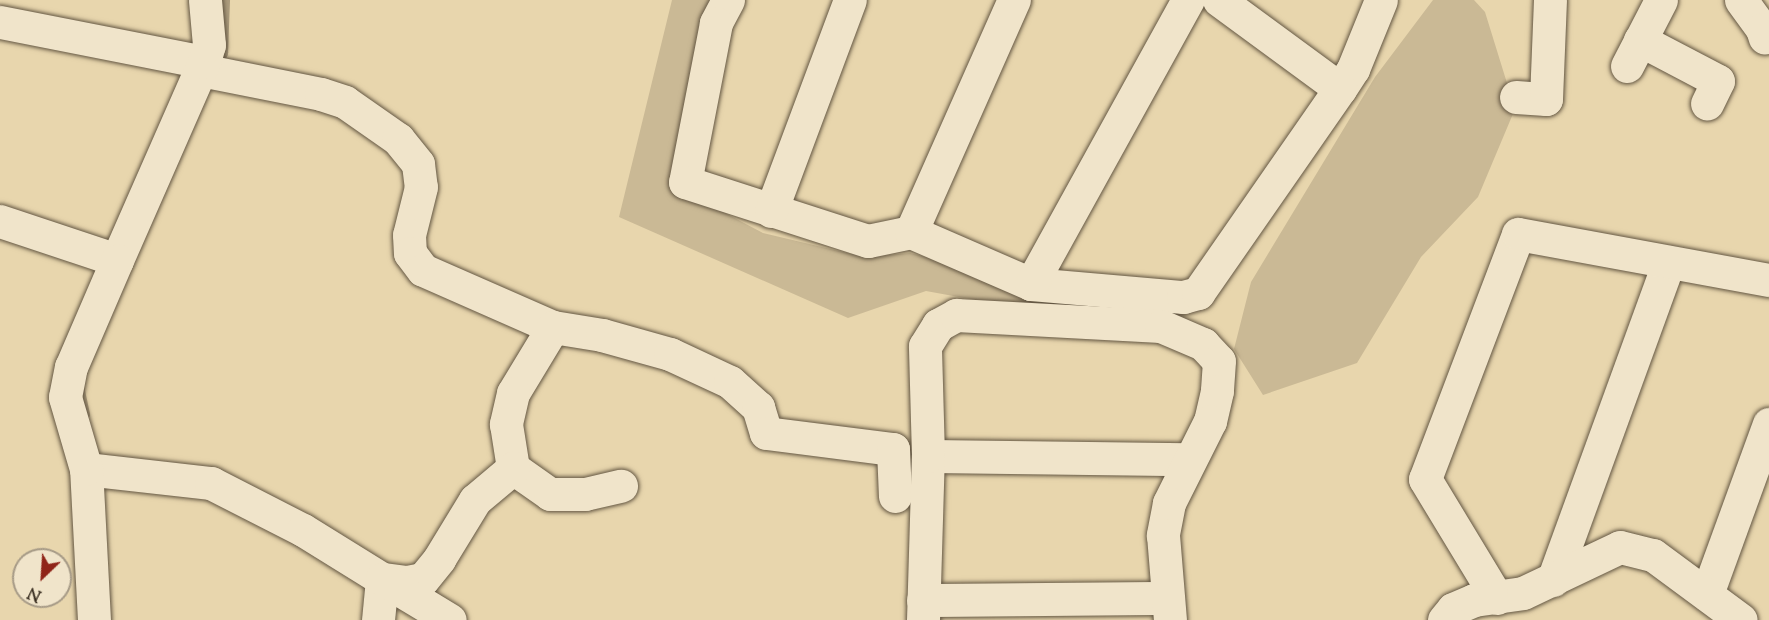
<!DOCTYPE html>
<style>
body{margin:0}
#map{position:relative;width:1769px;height:620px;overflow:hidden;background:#e8d6ad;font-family:"Sorts Mill Goudy",serif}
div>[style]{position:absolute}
.green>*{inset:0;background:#cab995}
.stream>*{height:8px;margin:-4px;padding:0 4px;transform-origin:4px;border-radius:4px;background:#ac9c7d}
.roads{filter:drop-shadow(0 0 2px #635642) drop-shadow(0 0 2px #635642)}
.minor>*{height:33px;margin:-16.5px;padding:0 16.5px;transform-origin:16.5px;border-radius:16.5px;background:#f0e4ca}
span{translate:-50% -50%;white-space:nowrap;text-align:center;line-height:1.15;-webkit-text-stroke:6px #f0e4ca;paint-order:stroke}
.north{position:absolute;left:12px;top:548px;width:60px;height:60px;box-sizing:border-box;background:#f0e4ca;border:2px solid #a69a86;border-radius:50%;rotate:205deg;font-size:16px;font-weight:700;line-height:24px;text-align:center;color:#372c1f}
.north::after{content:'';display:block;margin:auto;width:21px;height:27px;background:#8f2418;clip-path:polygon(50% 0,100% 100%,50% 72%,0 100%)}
</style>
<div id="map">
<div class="green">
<i style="clip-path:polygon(672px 0,729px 0,670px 184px,763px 233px,864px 257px,910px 253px,1027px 282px,1031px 310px,926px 291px,848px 318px,619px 217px)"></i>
<i style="clip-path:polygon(1433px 0,1474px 0,1485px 12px,1515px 109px,1478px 197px,1421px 257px,1357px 363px,1263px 395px,1234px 349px,1251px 282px,1375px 77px)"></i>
</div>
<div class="stream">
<i style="left:220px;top:63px;width:11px;rotate:-68deg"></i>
<i style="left:224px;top:53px;width:53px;rotate:-87.8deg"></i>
<i style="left:80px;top:386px;width:29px;rotate:78deg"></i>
</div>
<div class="roads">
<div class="minor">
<i style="left:728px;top:0;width:26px;rotate:118deg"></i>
<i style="left:716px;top:23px;width:162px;rotate:101deg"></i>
<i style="left:685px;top:182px;width:192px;rotate:17.9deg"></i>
<i style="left:868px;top:241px;width:44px;rotate:-11.8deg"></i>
<i style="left:911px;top:232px;width:131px;rotate:23.4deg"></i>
<i style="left:1031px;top:284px;width:153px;rotate:4.9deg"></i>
<i style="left:1183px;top:297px;width:16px;rotate:-15deg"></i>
<i style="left:1198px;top:293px;width:249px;rotate:-55.2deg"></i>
<i style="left:1340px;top:89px;width:24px;rotate:-57deg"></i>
<i style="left:1353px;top:69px;width:74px;rotate:-67.9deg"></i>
<i style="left:1219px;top:0;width:150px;rotate:36.3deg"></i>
<i style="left:1741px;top:0;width:36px;rotate:54deg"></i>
<i style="left:1762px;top:29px;width:9px;rotate:72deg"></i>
<i style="left:0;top:22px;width:208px;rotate:11.1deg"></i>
<i style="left:1640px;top:40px;width:88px;rotate:27.7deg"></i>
<i style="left:1718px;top:81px;width:25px;rotate:116deg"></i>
<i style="left:1627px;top:66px;width:74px;rotate:-62.7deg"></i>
<i style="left:201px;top:70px;width:122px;rotate:11.3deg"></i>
<i style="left:321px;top:94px;width:25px;rotate:18deg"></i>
<i style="left:345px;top:102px;width:65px;rotate:34.9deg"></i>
<i style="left:398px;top:139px;width:32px;rotate:51deg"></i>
<i style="left:418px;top:164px;width:23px;rotate:83deg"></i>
<i style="left:421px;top:187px;width:49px;rotate:104deg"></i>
<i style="left:409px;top:235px;width:18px;rotate:87deg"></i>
<i style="left:410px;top:253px;width:21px;rotate:53deg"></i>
<i style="left:423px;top:270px;width:142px;rotate:23.7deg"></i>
<i style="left:553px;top:327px;width:50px;rotate:9.3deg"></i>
<i style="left:602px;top:335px;width:71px;rotate:15.6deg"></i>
<i style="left:670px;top:354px;width:66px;rotate:25deg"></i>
<i style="left:730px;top:382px;width:38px;rotate:42deg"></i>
<i style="left:758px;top:407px;width:27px;rotate:73deg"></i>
<i style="left:766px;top:433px;width:128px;rotate:7.2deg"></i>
<i style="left:893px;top:449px;width:47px;rotate:87.6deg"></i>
<i style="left:1516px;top:97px;width:30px;rotate:4deg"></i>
<i style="left:1546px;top:99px;width:99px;rotate:-87.7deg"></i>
<i style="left:771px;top:211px;width:225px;rotate:-69.5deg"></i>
<i style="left:0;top:221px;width:123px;rotate:18.4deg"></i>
<i style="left:117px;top:260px;width:216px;rotate:-66.3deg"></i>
<i style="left:204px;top:62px;width:18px;rotate:-74deg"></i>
<i style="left:209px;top:45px;width:45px;rotate:-95.1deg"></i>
<i style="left:911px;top:232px;width:254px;rotate:-66.1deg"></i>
<i style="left:1031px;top:284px;width:325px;rotate:-61.1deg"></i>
<i style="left:553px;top:327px;width:77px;rotate:121.2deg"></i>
<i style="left:513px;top:393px;width:32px;rotate:103deg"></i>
<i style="left:506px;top:424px;width:45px;rotate:81deg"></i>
<i style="left:513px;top:468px;width:45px;rotate:35.1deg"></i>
<i style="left:550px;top:494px;width:35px"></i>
<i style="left:585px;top:494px;width:37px;rotate:-13deg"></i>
<i style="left:928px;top:456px;width:262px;rotate:0.7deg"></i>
<i style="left:86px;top:469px;width:126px;rotate:6.4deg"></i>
<i style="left:211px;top:483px;width:103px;rotate:27.1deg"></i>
<i style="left:303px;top:530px;width:93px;rotate:31.8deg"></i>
<i style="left:382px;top:579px;width:25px;rotate:7deg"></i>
<i style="left:407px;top:582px;width:16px;rotate:-11deg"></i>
<i style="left:423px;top:579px;width:26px;rotate:-51deg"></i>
<i style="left:439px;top:559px;width:69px;rotate:-58.6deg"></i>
<i style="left:475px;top:500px;width:50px;rotate:-40.1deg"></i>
<i style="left:1553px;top:580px;width:338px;rotate:-70deg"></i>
<i style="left:1707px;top:594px;width:181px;rotate:-70deg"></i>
<i style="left:1497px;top:598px;width:139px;rotate:-121.2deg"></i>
<i style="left:1425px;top:479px;width:262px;rotate:-69.2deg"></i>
<i style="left:1518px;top:234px;width:255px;rotate:10.4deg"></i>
<i style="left:923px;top:600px;width:244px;rotate:-0.5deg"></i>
<i style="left:94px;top:620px;width:151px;rotate:-93deg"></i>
<i style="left:86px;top:469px;width:75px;rotate:-106.3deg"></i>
<i style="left:65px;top:397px;width:31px;rotate:-79deg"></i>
<i style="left:71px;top:367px;width:116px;rotate:-66.7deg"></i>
<i style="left:378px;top:620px;width:41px;rotate:-84.4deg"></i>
<i style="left:382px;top:579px;width:79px;rotate:31.1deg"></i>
<i style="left:923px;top:620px;width:164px;rotate:-88.3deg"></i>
<i style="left:928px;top:456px;width:110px;rotate:-91.6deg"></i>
<i style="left:925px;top:346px;width:25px;rotate:-58deg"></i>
<i style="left:938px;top:325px;width:21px;rotate:-29deg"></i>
<i style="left:956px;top:315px;width:205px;rotate:3.1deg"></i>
<i style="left:1161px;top:326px;width:46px;rotate:23.2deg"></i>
<i style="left:1203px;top:344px;width:23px;rotate:47deg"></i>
<i style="left:1219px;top:361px;width:30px;rotate:94deg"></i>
<i style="left:1217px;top:391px;width:31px;rotate:103deg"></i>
<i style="left:1210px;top:421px;width:92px;rotate:116.6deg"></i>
<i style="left:1169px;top:503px;width:33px;rotate:101deg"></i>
<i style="left:1163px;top:535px;width:85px;rotate:85.3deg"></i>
<i style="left:1444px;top:620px;width:14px;rotate:-51deg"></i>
<i style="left:1453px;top:609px;width:23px;rotate:-23deg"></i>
<i style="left:1474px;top:600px;width:49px;rotate:-8.1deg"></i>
<i style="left:1523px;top:593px;width:107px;rotate:-25.4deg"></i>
<i style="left:1620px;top:547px;width:34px;rotate:14deg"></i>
<i style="left:1653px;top:555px;width:109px;rotate:36.5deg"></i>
</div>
</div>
<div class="north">N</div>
</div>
